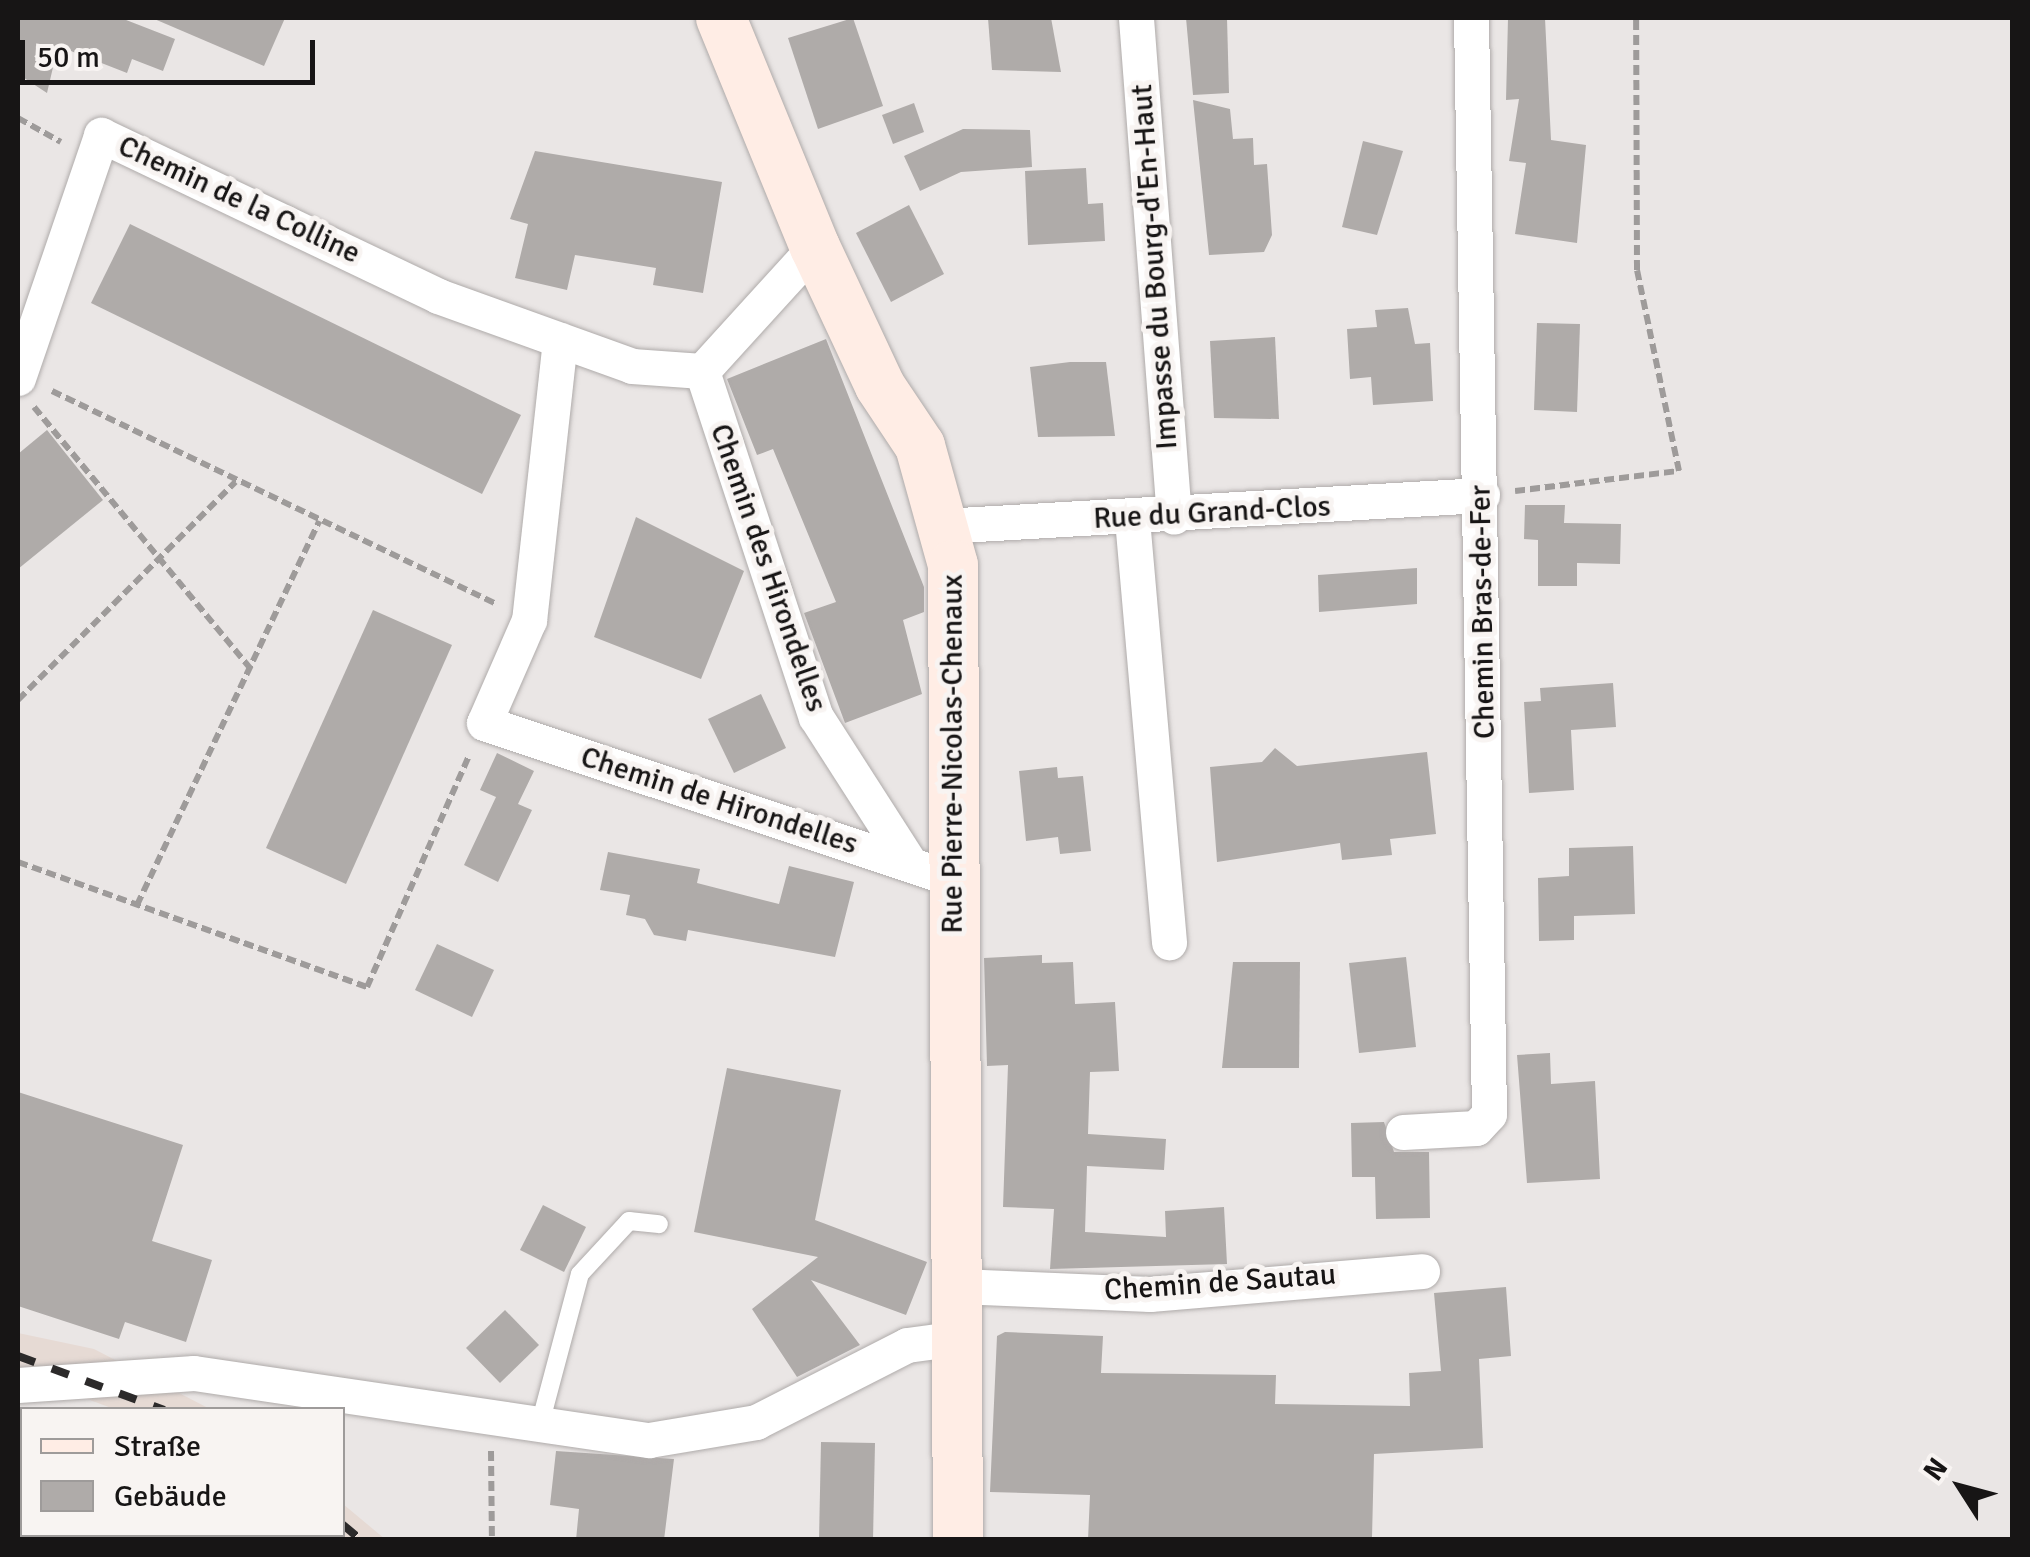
<!DOCTYPE html>
<meta charset="utf-8">
<style>
body{margin:0}
#map{position:relative;width:2030px;height:1557px;overflow:hidden;background:#eae6e5;font-family:Signika,sans-serif}
div>[style]{position:absolute}
.built>*{inset:0;background:#e6dad4}
.building>*{inset:0;background:#afaba9}
.path>*{height:6px;margin-top:-3px;transform-origin:0;background:repeating-linear-gradient(90deg,#9e9b9a 0 10px,transparent 0 15px)}
.roads{filter:drop-shadow(0 0 2px #afabaa) drop-shadow(0 0 2px #afabaa)}
.lane>*{height:18px;margin:-9px;padding:0 9px;transform-origin:9px;border-radius:9px;background:#fff}
.street>*{height:35px;margin:-17.5px;padding:0 17.5px;transform-origin:17.5px;border-radius:17.5px;background:#fff}
.secondary>*{height:50px;margin:-25px;padding:0 25px;transform-origin:25px;border-radius:25px;background:#ffede5}
.rail>*{height:8px;margin-top:-4px;transform-origin:0;background:repeating-linear-gradient(90deg,#2c2a2a 0 18px,transparent 0 36px)}
span{translate:-50% -50%;white-space:nowrap;text-align:center;line-height:1.15;-webkit-text-stroke:10px #f8f4f2;paint-order:stroke}
.street-label{font-size:30px;color:#171515}
.frame{position:absolute;inset:0;border:20px solid #171515;pointer-events:none}
.legend{position:absolute;left:20px;top:1407px;width:325px;height:130px;box-sizing:border-box;background:#f8f4f2;border:2px solid #9e9b9a;margin:0;padding:12px 18px;list-style:none;font-size:30px;color:#171515}
.legend li{display:flex;align-items:center;gap:20px;height:50px}
.legend b{width:50px;border:2px solid #9e9b9a}
.north{position:absolute;left:1910px;top:1437px;width:100px;height:100px;-webkit-text-stroke:8px #f8f4f2;paint-order:stroke;rotate:306deg;font-size:28px;font-weight:700;line-height:40px;text-align:center;color:#171515}
.north::after{content:'';display:block;margin:auto;width:35px;height:45px;background:#171515;clip-path:polygon(50% 0,100% 100%,50% 72%,0 100%)}
.scale{position:absolute;left:20px;top:40px;width:295px;height:45px;box-sizing:border-box;border:5px solid #171515;border-top:0;padding-left:12px;font-size:30px;line-height:35px;white-space:nowrap;color:#171515;-webkit-text-stroke:8px #f8f4f2;paint-order:stroke}
</style>
<div id="map">
<div class="built">
<i style="clip-path:polygon(18px 1333px,94px 1349px,210px 1409px,114px 1409px,18px 1373px)"></i>
<i style="clip-path:polygon(343px 1504px,385px 1539px,316px 1539px,342px 1534px)"></i>
</div>
<div class="building">
<i style="clip-path:polygon(18px 18px,121px 18px,175px 39px,163px 71px,132px 59px,127px 73px,58px 46px,47px 93px,18px 74px)"></i>
<i style="clip-path:polygon(152px 18px,285px 18px,264px 66px)"></i>
<i style="clip-path:polygon(853px 18px,883px 106px,818px 129px,788px 38px)"></i>
<i style="clip-path:polygon(988px 18px,1051px 18px,1061px 72px,992px 70px)"></i>
<i style="clip-path:polygon(1186px 18px,1227px 18px,1229px 93px,1193px 95px)"></i>
<i style="clip-path:polygon(1508px 18px,1545px 18px,1551px 140px,1586px 145px,1577px 243px,1515px 234px,1526px 163px,1509px 161px,1519px 99px,1506px 100px)"></i>
<i style="clip-path:polygon(1193px 100px,1230px 109px,1233px 139px,1253px 138px,1254px 165px,1267px 164px,1272px 235px,1264px 252px,1209px 255px)"></i>
<i style="clip-path:polygon(914px 103px,924px 132px,893px 144px,882px 115px)"></i>
<i style="clip-path:polygon(963px 129px,1030px 130px,1032px 167px,961px 172px,920px 191px,904px 156px)"></i>
<i style="clip-path:polygon(1363px 141px,1403px 151px,1377px 235px,1342px 227px)"></i>
<i style="clip-path:polygon(535px 151px,722px 182px,703px 293px,653px 285px,656px 268px,575px 255px,567px 290px,515px 278px,528px 224px,510px 219px)"></i>
<i style="clip-path:polygon(1086px 168px,1088px 204px,1103px 203px,1105px 241px,1028px 245px,1025px 171px)"></i>
<i style="clip-path:polygon(909px 205px,944px 274px,891px 302px,856px 233px)"></i>
<i style="clip-path:polygon(130px 224px,521px 415px,482px 494px,91px 303px)"></i>
<i style="clip-path:polygon(1408px 308px,1415px 344px,1430px 343px,1433px 401px,1373px 405px,1371px 377px,1350px 379px,1347px 329px,1377px 327px,1375px 310px)"></i>
<i style="clip-path:polygon(1537px 323px,1580px 324px,1577px 412px,1534px 410px)"></i>
<i style="clip-path:polygon(1275px 337px,1279px 419px,1214px 418px,1210px 341px)"></i>
<i style="clip-path:polygon(826px 339px,924px 587px,924px 612px,903px 620px,922px 694px,845px 723px,804px 613px,836px 602px,773px 449px,757px 455px,727px 379px)"></i>
<i style="clip-path:polygon(1070px 362px,1106px 362px,1115px 436px,1038px 437px,1030px 367px)"></i>
<i style="clip-path:polygon(47px 430px,103px 500px,18px 569px,18px 454px)"></i>
<i style="clip-path:polygon(1525px 505px,1565px 505px,1564px 523px,1621px 524px,1620px 564px,1577px 563px,1577px 586px,1538px 586px,1538px 540px,1524px 539px)"></i>
<i style="clip-path:polygon(636px 517px,744px 571px,701px 679px,594px 637px)"></i>
<i style="clip-path:polygon(1417px 568px,1417px 604px,1319px 612px,1318px 575px)"></i>
<i style="clip-path:polygon(373px 610px,452px 645px,346px 884px,266px 848px)"></i>
<i style="clip-path:polygon(1613px 683px,1616px 727px,1571px 730px,1574px 790px,1529px 793px,1524px 702px,1541px 701px,1540px 688px)"></i>
<i style="clip-path:polygon(761px 694px,786px 748px,734px 773px,708px 719px)"></i>
<i style="clip-path:polygon(1275px 748px,1297px 766px,1427px 752px,1436px 834px,1390px 839px,1392px 855px,1342px 860px,1340px 843px,1217px 862px,1210px 767px,1262px 762px)"></i>
<i style="clip-path:polygon(497px 753px,534px 771px,518px 804px,532px 810px,498px 882px,464px 865px,496px 797px,480px 790px)"></i>
<i style="clip-path:polygon(1057px 767px,1058px 778px,1083px 776px,1091px 851px,1060px 854px,1058px 837px,1026px 841px,1019px 771px)"></i>
<i style="clip-path:polygon(1633px 846px,1635px 914px,1574px 916px,1574px 940px,1539px 941px,1538px 878px,1569px 876px,1569px 848px)"></i>
<i style="clip-path:polygon(608px 852px,700px 869px,697px 883px,779px 904px,789px 866px,854px 882px,835px 957px,688px 930px,686px 941px,654px 935px,645px 919px,626px 915px,630px 895px,600px 890px)"></i>
<i style="clip-path:polygon(437px 944px,494px 970px,472px 1017px,415px 990px)"></i>
<i style="clip-path:polygon(1042px 955px,1042px 963px,1073px 962px,1075px 1004px,1115px 1002px,1119px 1071px,1090px 1072px,1088px 1134px,1166px 1139px,1164px 1170px,1087px 1166px,1085px 1232px,1166px 1237px,1165px 1211px,1224px 1207px,1227px 1264px,1050px 1269px,1054px 1209px,1003px 1207px,1008px 1065px,987px 1066px,984px 958px)"></i>
<i style="clip-path:polygon(1406px 957px,1416px 1047px,1359px 1053px,1349px 963px)"></i>
<i style="clip-path:polygon(1233px 962px,1300px 962px,1299px 1068px,1222px 1068px)"></i>
<i style="clip-path:polygon(1550px 1053px,1551px 1084px,1595px 1081px,1600px 1179px,1527px 1183px,1517px 1055px)"></i>
<i style="clip-path:polygon(727px 1068px,841px 1090px,815px 1220px,927px 1262px,906px 1315px,811px 1280px,860px 1345px,797px 1377px,752px 1309px,818px 1257px,694px 1232px)"></i>
<i style="clip-path:polygon(18px 1092px,183px 1145px,152px 1241px,212px 1260px,186px 1342px,125px 1322px,119px 1339px,18px 1306px)"></i>
<i style="clip-path:polygon(1384px 1122px,1394px 1152px,1429px 1152px,1430px 1218px,1376px 1219px,1375px 1177px,1352px 1177px,1351px 1123px)"></i>
<i style="clip-path:polygon(543px 1205px,586px 1227px,564px 1272px,520px 1250px)"></i>
<i style="clip-path:polygon(1506px 1287px,1511px 1356px,1479px 1359px,1483px 1448px,1374px 1454px,1372px 1538px,1088px 1540px,1090px 1495px,990px 1492px,997px 1336px,1005px 1332px,1103px 1336px,1101px 1373px,1276px 1375px,1275px 1404px,1410px 1406px,1409px 1373px,1441px 1371px,1434px 1293px)"></i>
<i style="clip-path:polygon(505px 1310px,539px 1345px,500px 1383px,466px 1348px)"></i>
<i style="clip-path:polygon(821px 1442px,875px 1443px,873px 1540px,819px 1540px)"></i>
<i style="clip-path:polygon(556px 1451px,674px 1459px,664px 1540px,576px 1540px,579px 1509px,550px 1505px)"></i>
</div>
<div class="path">
<i style="left:18px;top:118px;width:49px;rotate:29.2deg"></i>
<i style="left:52px;top:391px;width:492px;rotate:25.6deg"></i>
<i style="left:34px;top:407px;width:339px;rotate:50.4deg"></i>
<i style="left:1515px;top:491px;width:165px;rotate:-7deg"></i>
<i style="left:1679px;top:471px;width:205px;rotate:-101.8deg"></i>
<i style="left:1637px;top:270px;width:252px;rotate:-90.2deg"></i>
<i style="left:18px;top:700px;width:308px;rotate:-45.1deg"></i>
<i style="left:18px;top:862px;width:371px;rotate:19.7deg"></i>
<i style="left:367px;top:987px;width:253px;rotate:-66.2deg"></i>
<i style="left:137px;top:905px;width:425px;rotate:-64.6deg"></i>
<i style="left:491px;top:1451px;width:89px;rotate:89.4deg"></i>
</div>
<div class="roads">
<div class="lane">
<i style="left:540px;top:1424px;width:155px;rotate:-75.1deg"></i>
<i style="left:580px;top:1274px;width:72px;rotate:-47.2deg"></i>
<i style="left:629px;top:1221px;width:30px;rotate:6deg"></i>
<i style="left:18px;top:1477px;width:4px;rotate:14deg"></i>
<i style="left:204px;top:1534px;width:8px;rotate:45deg"></i>
</div>
<div class="street">
<i style="left:1136px;top:18px;width:500px;rotate:85.65deg"></i>
<i style="left:560px;top:340px;width:282px;rotate:96.3deg"></i>
<i style="left:529px;top:620px;width:112px;rotate:113.6deg"></i>
<i style="left:484px;top:723px;width:495px;rotate:18.4deg"></i>
<i style="left:702px;top:371px;width:364px;rotate:71.8deg"></i>
<i style="left:816px;top:717px;width:172px;rotate:57.3deg"></i>
<i style="left:18px;top:378px;width:257px;rotate:-71.1deg"></i>
<i style="left:101px;top:135px;width:373px;rotate:25.5deg"></i>
<i style="left:438px;top:296px;width:206px;rotate:19.8deg"></i>
<i style="left:632px;top:366px;width:70px;rotate:4.1deg"></i>
<i style="left:702px;top:371px;width:168px;rotate:-47.7deg"></i>
<i style="left:1132px;top:519px;width:425px;rotate:85deg"></i>
<i style="left:942px;top:526px;width:541px;rotate:-3.29deg"></i>
<i style="left:1403px;top:1132px;width:73px;rotate:-3.1deg"></i>
<i style="left:1476px;top:1128px;width:19px;rotate:-47deg"></i>
<i style="left:1489px;top:1114px;width:1096px;rotate:-90.94deg"></i>
<i style="left:958px;top:1286px;width:192px;rotate:2.4deg"></i>
<i style="left:1150px;top:1294px;width:273px;rotate:-4.8deg"></i>
<i style="left:18px;top:1385px;width:176px;rotate:-3.9deg"></i>
<i style="left:194px;top:1373px;width:460px;rotate:8.4deg"></i>
<i style="left:649px;top:1440px;width:109px;rotate:-9.5deg"></i>
<i style="left:756px;top:1422px;width:169px;rotate:-27deg"></i>
<i style="left:907px;top:1345px;width:52px;rotate:-7.7deg"></i>
</div>
<div class="secondary">
<i style="left:721px;top:18px;width:248px;rotate:67.7deg"></i>
<i style="left:815px;top:247px;width:153px;rotate:64.9deg"></i>
<i style="left:880px;top:386px;width:72px;rotate:56.3deg"></i>
<i style="left:920px;top:446px;width:123px;rotate:74.5deg"></i>
<i style="left:953px;top:565px;width:975px;rotate:89.71deg"></i>
</div>
</div>
<div class="rail">
<i style="left:18px;top:1356px;width:156px;rotate:20.3deg"></i>
<i style="left:342px;top:1524px;width:25px;rotate:40deg"></i>
</div>
<div class="street-label">
<span style="left:239px;top:200px;rotate:25deg">Chemin de la Colline</span>
<span style="left:1155px;top:267px;rotate:-94deg">Impasse du Bourg-d'En-Haut</span>
<span style="left:1212px;top:513px;rotate:-3deg">Rue du Grand-Clos</span>
<span style="left:768px;top:568px;rotate:71deg">Chemin des Hirondelles</span>
<span style="left:1483px;top:612px;rotate:-91deg">Chemin Bras-de-Fer</span>
<span style="left:953px;top:754px;rotate:-90deg">Rue Pierre-Nicolas-Chenaux</span>
<span style="left:719px;top:801px;rotate:18deg">Chemin de Hirondelles</span>
<span style="left:1220px;top:1283px;rotate:-4deg">Chemin de Sautau</span>
</div>
<div class="frame"></div>
<ul class="legend">
<li><b style="height:12px;background:#ffede5"></b>Straße</li>
<li><b style="height:28px;background:#afaba9"></b>Gebäude</li>
</ul>
<div class="north">N</div>
<div class="scale">50 m</div>
</div>
